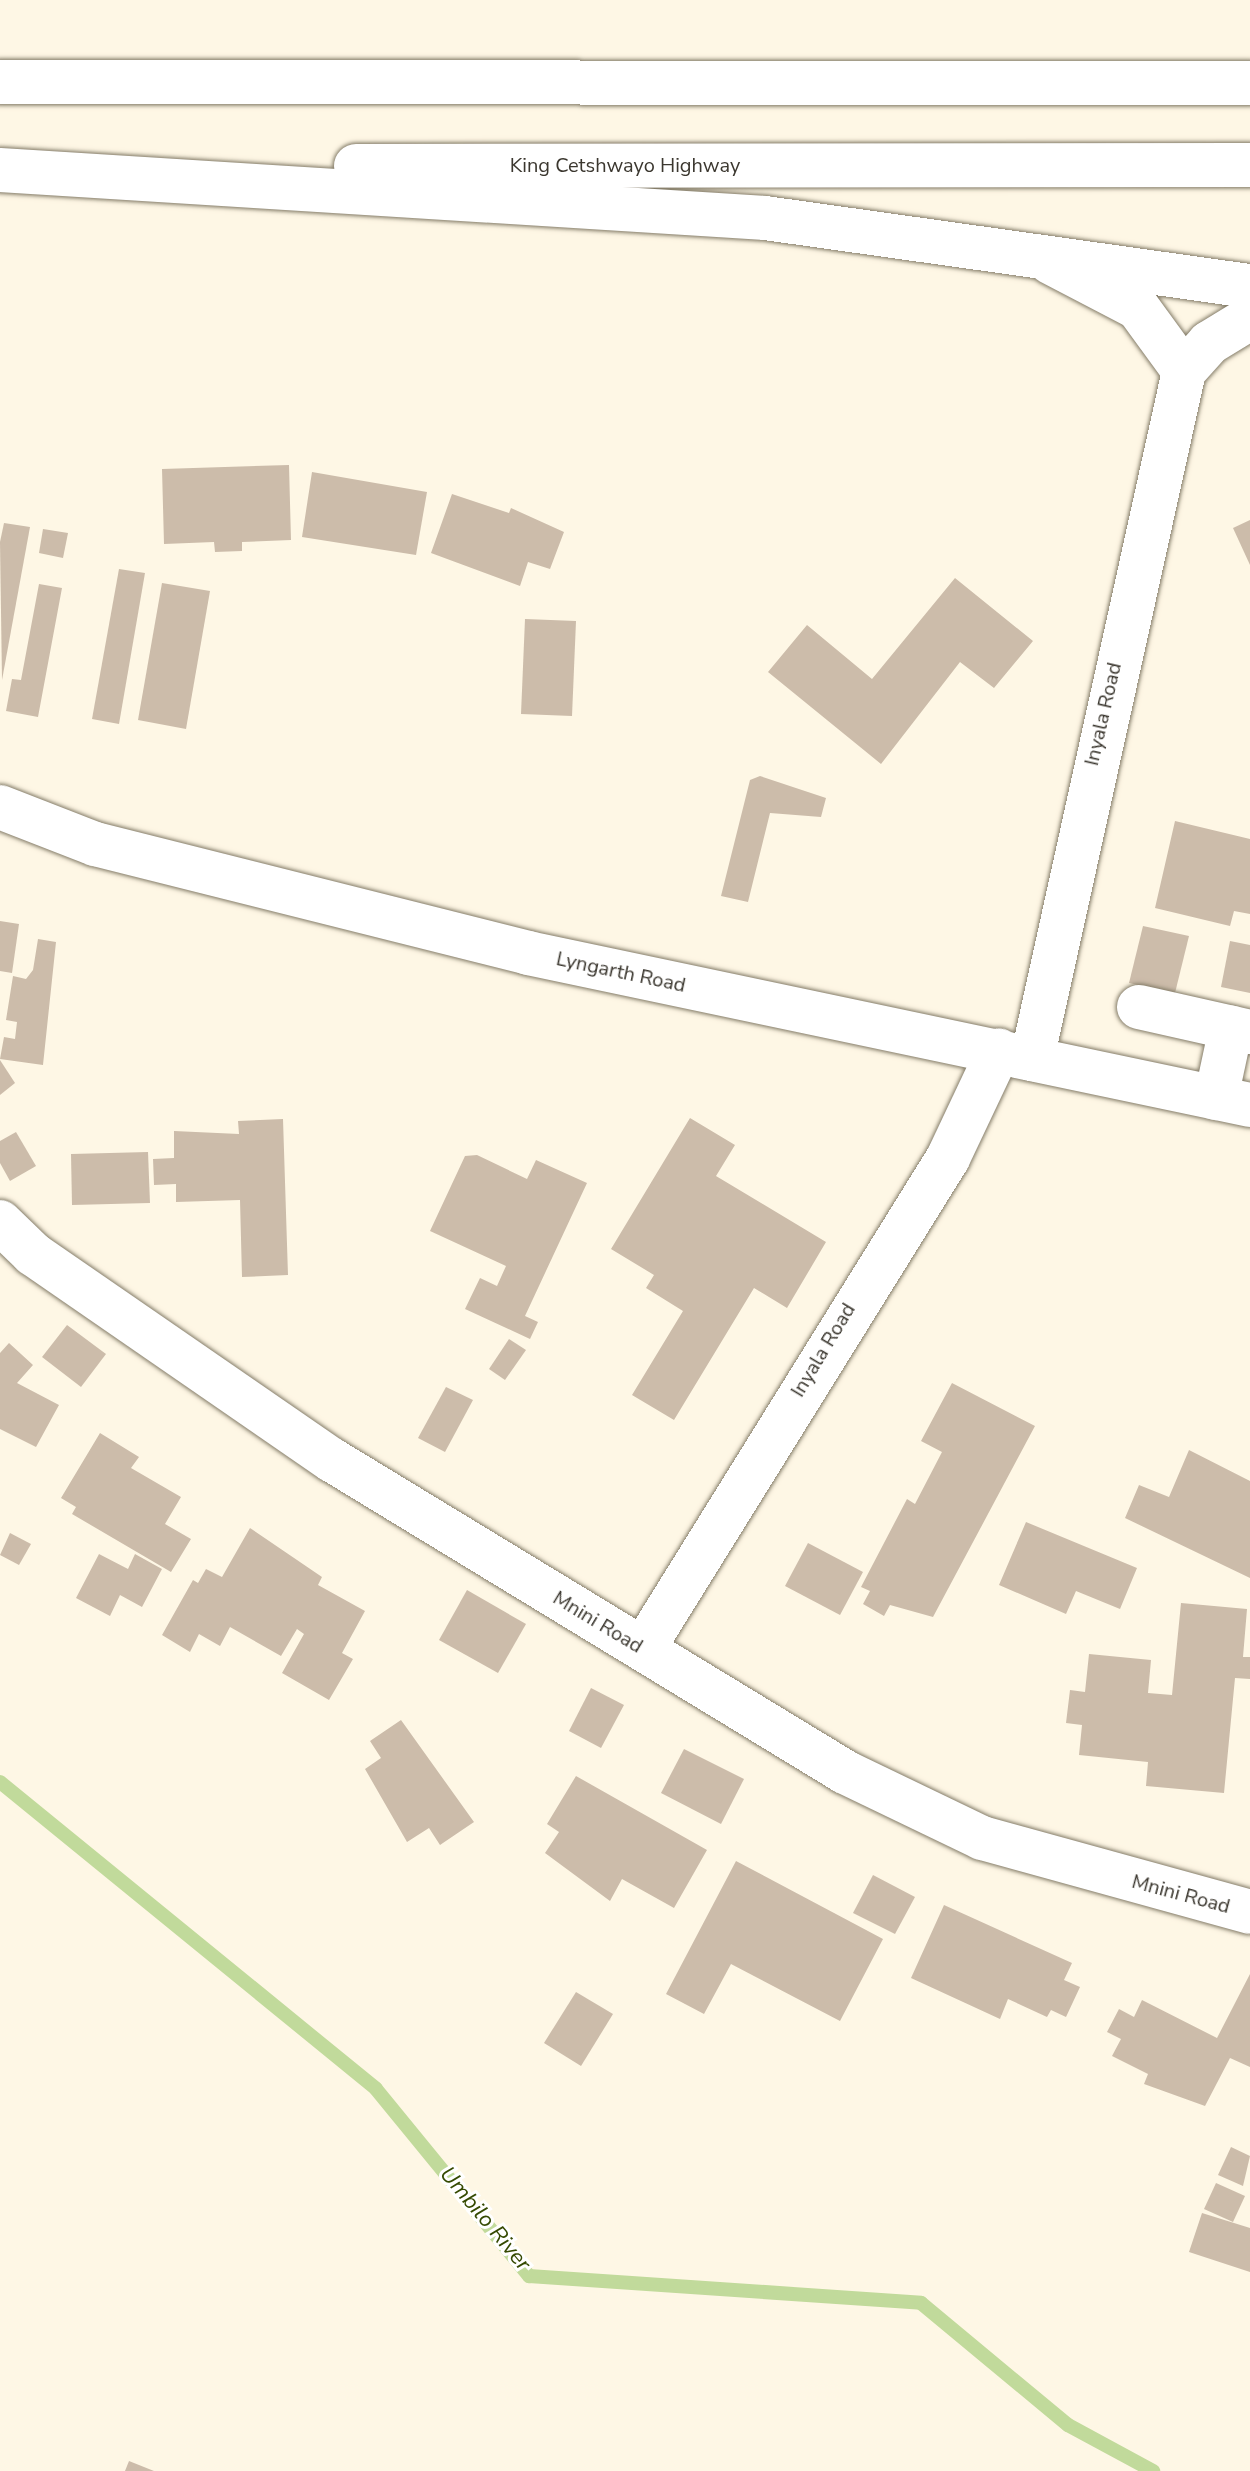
<!DOCTYPE html>
<style>
body{margin:0}
#map{position:relative;width:1250px;height:2471px;overflow:hidden;background:#fef7e5;font-family:"Nunito Sans",sans-serif}
div>[style]{position:absolute}
.stream>*{height:14px;margin:-7px;padding:0 7px;transform-origin:7px;border-radius:7px;background:#c1da9b}
.building>*{inset:0;background:#ccbcaa}
.roads{filter:drop-shadow(0 0 2px #847c68) drop-shadow(0 0 2px #847c68)}
.minor>*{height:44px;margin:-22px;padding:0 22px;transform-origin:22px;border-radius:22px;background:#fff}
.highway>*{height:44px;margin:-22px;padding:0 22px;transform-origin:22px;border-radius:22px;background:#fff}
span{translate:-50% -50%;white-space:nowrap;text-align:center;line-height:1.15;-webkit-text-stroke:6px #fff;paint-order:stroke}
.street-label{font-size:20px;color:#3b372f}
.water-label{font-size:22px;color:#354a02;font-style:italic}
</style>
<div id="map">
<div class="stream">
<i style="left:0;top:1782px;width:485px;rotate:39.2deg"></i>
<i style="left:376px;top:2089px;width:242px;rotate:50.7deg"></i>
<i style="left:529px;top:2276px;width:393px;rotate:3.9deg"></i>
<i style="left:921px;top:2303px;width:191px;rotate:39.7deg"></i>
<i style="left:1068px;top:2425px;width:97px;rotate:28.4deg"></i>
</div>
<div class="building">
<i style="clip-path:polygon(289px 465px,291px 540px,242px 542px,242px 551px,215px 552px,214px 542px,164px 544px,162px 469px)"></i>
<i style="clip-path:polygon(312px 472px,427px 492px,416px 555px,302px 537px)"></i>
<i style="clip-path:polygon(452px 494px,509px 513px,511px 508px,564px 532px,550px 569px,528px 562px,520px 586px,431px 553px)"></i>
<i style="clip-path:polygon(1250px 520px,1250px 565px,1233px 528px)"></i>
<i style="clip-path:polygon(4px 523px,30px 527px,2px 680px,0 542px)"></i>
<i style="clip-path:polygon(43px 529px,68px 533px,63px 558px,39px 553px)"></i>
<i style="clip-path:polygon(119px 569px,145px 573px,119px 724px,92px 719px)"></i>
<i style="clip-path:polygon(955px 578px,1033px 641px,994px 688px,960px 662px,881px 764px,768px 672px,807px 625px,872px 679px)"></i>
<i style="clip-path:polygon(162px 583px,210px 591px,186px 729px,138px 720px)"></i>
<i style="clip-path:polygon(39px 584px,62px 588px,38px 717px,6px 711px,12px 679px,21px 680px)"></i>
<i style="clip-path:polygon(525px 619px,576px 621px,572px 716px,521px 714px)"></i>
<i style="clip-path:polygon(760px 776px,826px 798px,821px 817px,770px 813px,748px 902px,721px 896px,750px 780px)"></i>
<i style="clip-path:polygon(1175px 821px,1250px 839px,1250px 914px,1234px 911px,1230px 926px,1155px 908px)"></i>
<i style="clip-path:polygon(0 921px,19px 924px,12px 973px,0 971px)"></i>
<i style="clip-path:polygon(1143px 926px,1189px 936px,1175px 993px,1129px 983px)"></i>
<i style="clip-path:polygon(38px 939px,56px 942px,43px 1065px,0 1059px,4px 1037px,15px 1039px,17px 1022px,6px 1020px,13px 976px,26px 979px,33px 970px)"></i>
<i style="clip-path:polygon(1230px 941px,1250px 945px,1250px 993px,1221px 987px)"></i>
<i style="clip-path:polygon(0 1060px,15px 1083px,0 1095px)"></i>
<i style="clip-path:polygon(690px 1118px,735px 1145px,716px 1176px,826px 1242px,787px 1308px,754px 1288px,674px 1420px,632px 1395px,683px 1311px,646px 1288px,654px 1275px,611px 1249px)"></i>
<i style="clip-path:polygon(283px 1119px,288px 1275px,242px 1277px,240px 1200px,176px 1202px,176px 1184px,154px 1185px,153px 1159px,174px 1158px,174px 1131px,239px 1134px,238px 1121px)"></i>
<i style="clip-path:polygon(16px 1132px,36px 1166px,10px 1181px,0 1163px,0 1141px)"></i>
<i style="clip-path:polygon(148px 1152px,150px 1203px,72px 1205px,71px 1154px)"></i>
<i style="clip-path:polygon(477px 1155px,527px 1179px,536px 1160px,587px 1183px,525px 1316px,538px 1322px,530px 1339px,465px 1309px,480px 1278px,497px 1286px,506px 1266px,430px 1231px,465px 1156px)"></i>
<i style="clip-path:polygon(67px 1325px,106px 1354px,81px 1387px,42px 1357px)"></i>
<i style="clip-path:polygon(509px 1339px,526px 1350px,505px 1380px,489px 1369px)"></i>
<i style="clip-path:polygon(9px 1343px,33px 1365px,17px 1383px,59px 1405px,36px 1447px,0 1429px,0 1353px)"></i>
<i style="clip-path:polygon(952px 1383px,1035px 1426px,933px 1617px,890px 1605px,884px 1616px,863px 1604px,870px 1591px,861px 1587px,907px 1499px,915px 1504px,942px 1452px,921px 1441px)"></i>
<i style="clip-path:polygon(446px 1387px,473px 1400px,445px 1452px,418px 1438px)"></i>
<i style="clip-path:polygon(100px 1433px,139px 1457px,131px 1468px,181px 1497px,165px 1524px,191px 1539px,171px 1572px,72px 1514px,76px 1507px,61px 1498px)"></i>
<i style="clip-path:polygon(1189px 1450px,1250px 1481px,1250px 1578px,1125px 1518px,1139px 1485px,1169px 1497px)"></i>
<i style="clip-path:polygon(1026px 1522px,1137px 1568px,1120px 1609px,1076px 1591px,1066px 1614px,999px 1585px)"></i>
<i style="clip-path:polygon(250px 1528px,322px 1577px,318px 1585px,365px 1611px,342px 1653px,353px 1659px,329px 1700px,282px 1673px,304px 1634px,297px 1629px,281px 1656px,230px 1627px,220px 1646px,199px 1634px,190px 1652px,162px 1635px,193px 1580px,198px 1583px,206px 1569px,222px 1577px)"></i>
<i style="clip-path:polygon(10px 1533px,31px 1544px,19px 1565px,0 1555px)"></i>
<i style="clip-path:polygon(808px 1543px,863px 1572px,840px 1615px,785px 1586px)"></i>
<i style="clip-path:polygon(99px 1554px,128px 1569px,135px 1554px,162px 1569px,142px 1607px,120px 1595px,110px 1616px,76px 1598px)"></i>
<i style="clip-path:polygon(467px 1590px,526px 1624px,498px 1673px,439px 1640px)"></i>
<i style="clip-path:polygon(1181px 1603px,1247px 1609px,1243px 1657px,1250px 1657px,1250px 1679px,1235px 1678px,1224px 1793px,1146px 1786px,1148px 1762px,1079px 1755px,1082px 1725px,1066px 1723px,1070px 1690px,1085px 1692px,1089px 1654px,1151px 1660px,1148px 1693px,1172px 1695px)"></i>
<i style="clip-path:polygon(591px 1688px,624px 1705px,601px 1748px,569px 1731px)"></i>
<i style="clip-path:polygon(401px 1720px,474px 1822px,440px 1845px,429px 1828px,407px 1842px,365px 1769px,381px 1758px,370px 1741px)"></i>
<i style="clip-path:polygon(684px 1749px,744px 1779px,721px 1824px,661px 1793px)"></i>
<i style="clip-path:polygon(576px 1776px,707px 1850px,674px 1908px,622px 1879px,610px 1901px,545px 1853px,559px 1832px,547px 1824px)"></i>
<i style="clip-path:polygon(736px 1861px,883px 1939px,840px 2021px,731px 1964px,704px 2014px,666px 1994px)"></i>
<i style="clip-path:polygon(873px 1875px,915px 1897px,895px 1934px,853px 1913px)"></i>
<i style="clip-path:polygon(944px 1905px,1072px 1963px,1064px 1980px,1080px 1987px,1066px 2017px,1051px 2010px,1047px 2017px,1008px 1999px,1000px 2019px,911px 1978px)"></i>
<i style="clip-path:polygon(1250px 1974px,1250px 2067px,1230px 2058px,1205px 2106px,1144px 2084px,1148px 2074px,1112px 2056px,1121px 2039px,1107px 2032px,1119px 2009px,1134px 2017px,1142px 2000px,1217px 2038px)"></i>
<i style="clip-path:polygon(576px 1992px,613px 2014px,581px 2066px,544px 2043px)"></i>
<i style="clip-path:polygon(1231px 2147px,1250px 2156px,1243px 2186px,1218px 2175px)"></i>
<i style="clip-path:polygon(1216px 2183px,1245px 2196px,1233px 2222px,1204px 2209px)"></i>
<i style="clip-path:polygon(1202px 2213px,1250px 2228px,1250px 2272px,1189px 2252px)"></i>
<i style="clip-path:polygon(129px 2461px,154px 2471px,125px 2471px)"></i>
</div>
<div class="roads">
<div class="minor">
<i style="left:1050px;top:262px;width:99px;rotate:27.6deg"></i>
<i style="left:1138px;top:308px;width:78px;rotate:53.9deg"></i>
<i style="left:0;top:807px;width:102px;rotate:21.3deg"></i>
<i style="left:95px;top:844px;width:447px;rotate:14.1deg"></i>
<i style="left:528px;top:953px;width:738px;rotate:11.89deg"></i>
<i style="left:1139px;top:1007px;width:114px;rotate:12.7deg"></i>
<i style="left:1032px;top:1059px;width:705px;rotate:-77.54deg"></i>
<i style="left:1184px;top:371px;width:38px;rotate:-48deg"></i>
<i style="left:1209px;top:343px;width:48px;rotate:-31.4deg"></i>
<i style="left:1216px;top:1098px;width:72px;rotate:-77.9deg"></i>
<i style="left:0;top:1222px;width:46px;rotate:44.1deg"></i>
<i style="left:33px;top:1254px;width:363px;rotate:34.6deg"></i>
<i style="left:332px;top:1460px;width:600px;rotate:31.31deg"></i>
<i style="left:845px;top:1772px;width:152px;rotate:25.7deg"></i>
<i style="left:982px;top:1838px;width:278px;rotate:15.4deg"></i>
<i style="left:643px;top:1649px;width:578px;rotate:-58.15deg"></i>
<i style="left:948px;top:1158px;width:119px;rotate:-64.7deg"></i>
</div>
<div class="highway">
<i style="left:0;top:82px;width:1250px;rotate:0.05deg"></i>
<i style="left:356px;top:166px;width:894px;rotate:-0.06deg"></i>
<i style="left:0;top:170px;width:767px;rotate:3.59deg"></i>
<i style="left:765px;top:218px;width:490px;rotate:8deg"></i>
</div>
</div>
<div class="street-label">
<span style="left:625px;top:165px">King Cetshwayo Highway</span>
<span style="left:1103px;top:714px;rotate:-77deg">Inyala Road</span>
<span style="left:621px;top:972px;rotate:12deg">Lyngarth Road</span>
<span style="left:823px;top:1350px;rotate:-59deg">Inyala Road</span>
<span style="left:598px;top:1622px;rotate:31deg">Mnini Road</span>
<span style="left:1181px;top:1894px;rotate:15deg">Mnini Road</span>
</div>
<div class="water-label">
<span style="left:485px;top:2219px;rotate:50deg">Umbilo River</span>
</div>
</div>
